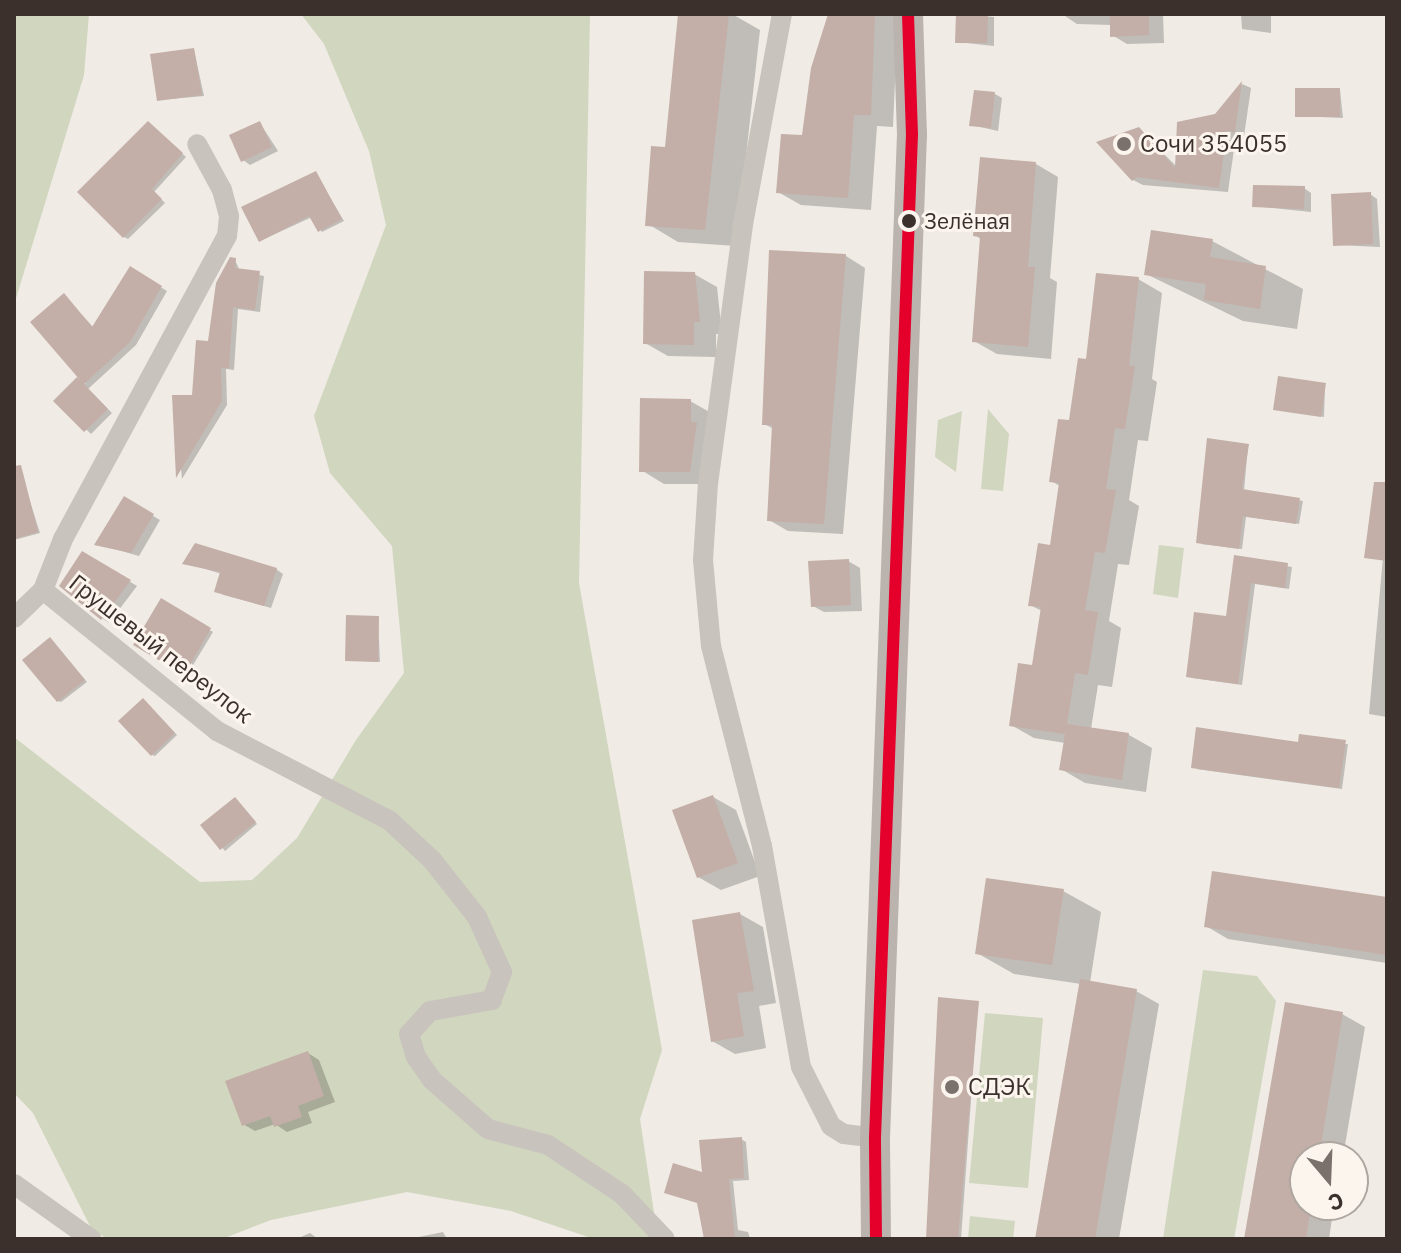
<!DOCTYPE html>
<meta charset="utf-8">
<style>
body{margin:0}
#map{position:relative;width:1401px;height:1253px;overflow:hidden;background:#f0ebe5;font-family:"IBM Plex Sans",sans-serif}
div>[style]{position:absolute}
.green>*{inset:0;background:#d1d6bf}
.shadow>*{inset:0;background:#0003}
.building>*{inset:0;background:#c3afa7}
.minor>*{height:20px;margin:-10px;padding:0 10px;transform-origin:10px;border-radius:10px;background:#c9c3be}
.secondary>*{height:30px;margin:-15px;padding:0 15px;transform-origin:15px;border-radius:15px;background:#bab3ae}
.bus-1>*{height:12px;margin:-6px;padding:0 6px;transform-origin:6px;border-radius:6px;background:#e4002b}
.dots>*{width:22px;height:22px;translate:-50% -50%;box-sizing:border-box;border:4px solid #fbf5ee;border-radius:50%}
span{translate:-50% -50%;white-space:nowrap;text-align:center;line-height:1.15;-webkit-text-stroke:6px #fbf5ee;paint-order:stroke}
.bus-label{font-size:22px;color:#3b302b}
.left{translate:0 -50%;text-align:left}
.poi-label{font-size:24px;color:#3b302b}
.street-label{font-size:24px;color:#3b302b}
.frame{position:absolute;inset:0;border:16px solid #3b302b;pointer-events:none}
.north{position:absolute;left:1289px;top:1141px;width:80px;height:80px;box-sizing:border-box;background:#fbf5ee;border:2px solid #aea6a0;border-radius:50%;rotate:161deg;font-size:22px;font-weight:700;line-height:32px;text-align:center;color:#3b302b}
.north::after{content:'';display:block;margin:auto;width:28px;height:36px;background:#7a716c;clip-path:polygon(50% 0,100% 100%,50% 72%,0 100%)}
</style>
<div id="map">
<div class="green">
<i style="clip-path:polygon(14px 14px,89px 14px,84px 75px,14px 305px)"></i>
<i style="clip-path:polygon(301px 14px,590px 14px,579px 583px,662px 1050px,640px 1119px,658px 1239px,594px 1239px,511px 1211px,407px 1192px,271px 1220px,222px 1239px,108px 1239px,92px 1230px,33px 1113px,14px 1093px,14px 737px,200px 882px,252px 880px,297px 838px,356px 740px,404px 673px,392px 546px,330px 473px,314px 416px,386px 225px,369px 151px,324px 44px)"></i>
<i style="clip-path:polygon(988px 409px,1009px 434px,1003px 491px,981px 489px)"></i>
<i style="clip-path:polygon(962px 411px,956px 472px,935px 457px,938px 420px)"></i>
<i style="clip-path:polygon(1159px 545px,1184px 548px,1178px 598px,1153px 594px)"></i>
<i style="clip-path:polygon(1203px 970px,1257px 976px,1276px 1001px,1234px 1239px,1163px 1239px)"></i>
<i style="clip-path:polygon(985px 1013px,1043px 1018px,1028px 1188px,969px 1183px)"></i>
<i style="clip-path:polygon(970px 1216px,1015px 1221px,1013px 1239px,968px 1239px)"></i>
</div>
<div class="shadow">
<i style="clip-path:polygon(680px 14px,732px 14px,760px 30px,736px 246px,678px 242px,648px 224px,667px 149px)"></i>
<i style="clip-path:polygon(830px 14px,898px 14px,893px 127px,877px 126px,871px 210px,801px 205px,778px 192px,804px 138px)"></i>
<i style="clip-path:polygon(958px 14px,994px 17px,994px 46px,957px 42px)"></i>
<i style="clip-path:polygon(1062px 14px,1163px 14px,1164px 43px,1127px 44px,1112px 35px,1112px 25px,1077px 24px)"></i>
<i style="clip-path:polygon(1241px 14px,1271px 14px,1271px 33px,1242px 29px)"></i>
<i style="clip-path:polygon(194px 50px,204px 96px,159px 100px)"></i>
<i style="clip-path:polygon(1242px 84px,1251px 88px,1244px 136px,1236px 135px,1228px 192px,1143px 185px,1133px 180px,1139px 129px,1177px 167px)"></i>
<i style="clip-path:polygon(1340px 90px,1343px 118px,1297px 116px)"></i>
<i style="clip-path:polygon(995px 94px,1002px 98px,998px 131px,971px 125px)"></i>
<i style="clip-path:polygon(260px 123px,278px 151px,250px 165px,243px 160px)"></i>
<i style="clip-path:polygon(152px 126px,186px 157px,154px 192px,165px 203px,128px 239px,124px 237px)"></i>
<i style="clip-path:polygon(1036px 164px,1058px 177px,1050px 278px,1057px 282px,1051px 359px,997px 354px,974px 341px,982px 240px,975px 235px)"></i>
<i style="clip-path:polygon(316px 174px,344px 221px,322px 232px,312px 217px,260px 241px)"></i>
<i style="clip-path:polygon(1304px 188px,1311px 193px,1311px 212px,1254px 206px)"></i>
<i style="clip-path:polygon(1370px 194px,1377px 199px,1380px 247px,1335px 245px)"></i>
<i style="clip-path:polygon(1212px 241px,1303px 289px,1297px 329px,1243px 321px,1146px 274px)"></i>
<i style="clip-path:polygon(771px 252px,846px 256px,865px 268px,843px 534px,788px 531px,769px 520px,774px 429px,764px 424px)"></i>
<i style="clip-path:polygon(235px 260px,240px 271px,264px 276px,260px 312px,238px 309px,234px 370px,226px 369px,227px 405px,182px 479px,174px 397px,194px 397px)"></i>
<i style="clip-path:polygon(131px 269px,167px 291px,136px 345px,88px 389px,112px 413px,91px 434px,56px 401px,77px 380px,86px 384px,33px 322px,64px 295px,94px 328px)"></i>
<i style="clip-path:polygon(694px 274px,717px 287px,722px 334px,716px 334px,716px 357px,668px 356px,645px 343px)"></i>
<i style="clip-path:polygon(1138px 279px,1162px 293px,1152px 379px,1157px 382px,1148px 441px,1138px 440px,1129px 500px,1139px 506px,1129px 565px,1118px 564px,1109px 621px,1121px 628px,1112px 687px,1098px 685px,1091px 729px,1129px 735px,1152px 748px,1146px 792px,1085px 783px,1061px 769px,1065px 743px,1034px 738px,1011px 725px,1034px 668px,1042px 611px,1030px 605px,1051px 547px,1060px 486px,1051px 481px,1088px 361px)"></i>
<i style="clip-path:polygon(1325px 385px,1324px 417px,1275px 409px)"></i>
<i style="clip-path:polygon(690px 401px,713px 414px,712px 484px,664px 484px,641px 470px)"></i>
<i style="clip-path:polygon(1248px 446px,1244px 491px,1303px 501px,1299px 524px,1246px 517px,1242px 549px,1201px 544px)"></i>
<i style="clip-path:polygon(27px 492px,40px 533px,14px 540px,14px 496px)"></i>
<i style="clip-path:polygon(124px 499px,160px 520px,139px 556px,97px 544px)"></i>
<i style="clip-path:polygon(1387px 512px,1387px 717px,1369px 714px)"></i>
<i style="clip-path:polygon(83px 553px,137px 586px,109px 623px,102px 618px)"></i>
<i style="clip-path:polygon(1235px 557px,1292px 567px,1289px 589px,1255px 584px,1242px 685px,1192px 678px,1188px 676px,1228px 618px)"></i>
<i style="clip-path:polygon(848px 561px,860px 568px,862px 611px,824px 612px,813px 606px)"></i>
<i style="clip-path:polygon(185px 563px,276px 569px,283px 574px,271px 608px,224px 595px,217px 591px,222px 574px)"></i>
<i style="clip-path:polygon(162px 601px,213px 632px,187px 675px,136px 645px)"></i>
<i style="clip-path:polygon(378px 618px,380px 662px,347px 660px)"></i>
<i style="clip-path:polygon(51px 639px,87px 682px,61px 702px,58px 701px)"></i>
<i style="clip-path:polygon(146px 702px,177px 735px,155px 756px,152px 755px)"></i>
<i style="clip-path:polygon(1300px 744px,1348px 744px,1342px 789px,1196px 769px)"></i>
<i style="clip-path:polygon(713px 797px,736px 810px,760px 876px,721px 890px,698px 877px)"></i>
<i style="clip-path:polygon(236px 799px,257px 824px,225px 851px,203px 825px)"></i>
<i style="clip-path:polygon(1063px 891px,1101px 912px,1090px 983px,1136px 991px,1159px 1004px,1119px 1239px,1037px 1239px,1081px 984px,1014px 974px,977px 953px)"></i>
<i style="clip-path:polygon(1387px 899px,1387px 963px,1228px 939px,1206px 926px)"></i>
<i style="clip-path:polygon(740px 914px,763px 927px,776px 1003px,759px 1006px,766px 1048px,735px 1054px,712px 1041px)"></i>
<i style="clip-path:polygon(978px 1003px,961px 1239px,928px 1239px)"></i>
<i style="clip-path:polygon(1342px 1014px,1365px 1027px,1343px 1157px,1305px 1157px,1305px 1205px,1334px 1205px,1329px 1239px,1247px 1239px)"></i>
<i style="clip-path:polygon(308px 1053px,319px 1060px,335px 1102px,308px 1112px,312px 1123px,287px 1132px,275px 1124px,255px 1131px,243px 1124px)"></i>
<i style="clip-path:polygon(741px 1139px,746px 1142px,749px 1180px,733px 1181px,738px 1230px,748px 1232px,750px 1239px,707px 1239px)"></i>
<i style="clip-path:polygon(443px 1232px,447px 1239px,409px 1239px)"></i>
<i style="clip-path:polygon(310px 1233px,318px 1239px,296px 1239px)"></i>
</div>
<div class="building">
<i style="clip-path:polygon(678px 14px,729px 14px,705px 230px,645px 226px,651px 146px,665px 147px)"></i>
<i style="clip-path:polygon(828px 14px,875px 14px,871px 115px,854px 115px,848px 198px,776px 193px,781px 134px,802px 135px,811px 68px)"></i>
<i style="clip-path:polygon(956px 14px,988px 14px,987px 43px,955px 43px)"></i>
<i style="clip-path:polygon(1110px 14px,1149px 14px,1149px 35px,1110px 37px)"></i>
<i style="clip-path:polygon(194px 48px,202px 95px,157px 101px,150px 54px)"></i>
<i style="clip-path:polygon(1242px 81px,1235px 132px,1227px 131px,1219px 188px,1137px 177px,1132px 181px,1096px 142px,1139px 127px,1175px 168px,1177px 122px,1215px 114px)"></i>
<i style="clip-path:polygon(1295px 88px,1340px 88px,1340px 117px,1295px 117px)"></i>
<i style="clip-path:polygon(974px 90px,995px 92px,991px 128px,969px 126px)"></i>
<i style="clip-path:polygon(148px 121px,183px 153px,152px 189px,162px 199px,123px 238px,77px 192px)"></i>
<i style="clip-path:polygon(260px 121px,272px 147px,241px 162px,229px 135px)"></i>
<i style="clip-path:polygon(980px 157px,1036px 162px,1028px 267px,1035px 267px,1028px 347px,972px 342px,980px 237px,973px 236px)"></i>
<i style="clip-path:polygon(316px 171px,342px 219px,318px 232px,309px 216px,259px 242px,241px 207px)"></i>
<i style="clip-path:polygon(1253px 185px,1305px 186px,1304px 209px,1252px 207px)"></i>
<i style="clip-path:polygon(1371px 192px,1373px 244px,1333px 246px,1331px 194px)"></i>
<i style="clip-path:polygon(1151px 230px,1213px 239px,1210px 257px,1266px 266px,1260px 309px,1204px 300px,1206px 284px,1144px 275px)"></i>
<i style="clip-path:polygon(769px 250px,846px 254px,824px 524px,767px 521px,772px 425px,762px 425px)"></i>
<i style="clip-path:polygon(230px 257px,236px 258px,235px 268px,260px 271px,255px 310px,233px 307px,229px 368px,221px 368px,222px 401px,176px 478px,172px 395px,192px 395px,196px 340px,208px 341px,216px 283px)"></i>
<i style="clip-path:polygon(130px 266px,162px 286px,130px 342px,84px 384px,108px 409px,84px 432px,53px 401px,77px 377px,80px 380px,30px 322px,64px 293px,92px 327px)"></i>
<i style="clip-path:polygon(644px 271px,695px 272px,700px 322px,694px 322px,694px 345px,643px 344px)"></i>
<i style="clip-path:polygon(1096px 273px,1139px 277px,1129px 366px,1135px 366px,1125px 429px,1115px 428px,1106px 489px,1116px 490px,1105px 553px,1095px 552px,1085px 610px,1098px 612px,1088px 675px,1075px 673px,1067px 724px,1129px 733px,1122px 780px,1059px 770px,1065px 734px,1009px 726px,1018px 663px,1032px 665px,1041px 607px,1028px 606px,1038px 543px,1050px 545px,1059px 483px,1049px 482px,1058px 419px,1069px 420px,1078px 358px,1086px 359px)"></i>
<i style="clip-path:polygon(1278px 376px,1326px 383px,1321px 417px,1273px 410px)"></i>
<i style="clip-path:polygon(640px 398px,691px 399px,691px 422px,697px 422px,690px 472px,639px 472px)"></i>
<i style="clip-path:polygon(1207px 438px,1249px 444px,1242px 489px,1300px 498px,1296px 524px,1243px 516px,1239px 549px,1196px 543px)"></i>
<i style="clip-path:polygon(21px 465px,38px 532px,14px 539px,14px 466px)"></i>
<i style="clip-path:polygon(1374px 482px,1387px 482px,1387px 561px,1364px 558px)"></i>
<i style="clip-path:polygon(124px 496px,154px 514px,131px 553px,94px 545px)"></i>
<i style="clip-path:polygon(195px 543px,277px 568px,264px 606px,214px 592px,220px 572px,182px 564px)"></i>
<i style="clip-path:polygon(82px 551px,131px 580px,101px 620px,59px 586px)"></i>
<i style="clip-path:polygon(1234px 555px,1288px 563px,1285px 588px,1251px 583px,1238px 684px,1186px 677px,1194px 612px,1226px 616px)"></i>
<i style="clip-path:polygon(849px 559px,851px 605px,811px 607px,808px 561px)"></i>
<i style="clip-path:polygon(161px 598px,211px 628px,184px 675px,133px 645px)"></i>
<i style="clip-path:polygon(346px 615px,379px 616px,378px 662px,345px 661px)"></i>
<i style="clip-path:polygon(50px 637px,85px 680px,57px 702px,22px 660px)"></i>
<i style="clip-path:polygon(143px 698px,175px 733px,151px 756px,118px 721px)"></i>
<i style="clip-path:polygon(1196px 727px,1298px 742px,1299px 734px,1346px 740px,1339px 788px,1191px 768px)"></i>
<i style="clip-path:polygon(713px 795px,738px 863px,697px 878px,672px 810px)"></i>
<i style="clip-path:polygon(235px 797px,256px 822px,220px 850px,200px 825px)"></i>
<i style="clip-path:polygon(1212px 871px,1387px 897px,1387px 955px,1204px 927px)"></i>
<i style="clip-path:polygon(986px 878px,1064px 889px,1052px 965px,975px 954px)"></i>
<i style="clip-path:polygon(740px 912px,754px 991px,737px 993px,744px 1036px,711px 1042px,692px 920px)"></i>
<i style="clip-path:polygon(1080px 979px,1137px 989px,1095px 1239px,1035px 1239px)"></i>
<i style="clip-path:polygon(938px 997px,979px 1001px,958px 1239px,926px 1239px)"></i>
<i style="clip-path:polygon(1285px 1002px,1343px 1012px,1319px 1157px,1305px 1157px,1305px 1205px,1311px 1205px,1306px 1239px,1244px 1239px)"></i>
<i style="clip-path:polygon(308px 1051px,324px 1096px,298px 1106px,302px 1117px,274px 1127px,270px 1116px,242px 1126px,225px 1081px)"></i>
<i style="clip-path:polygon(742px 1137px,744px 1178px,729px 1179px,735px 1239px,704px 1239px,697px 1203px,664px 1193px,673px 1163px,702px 1172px,699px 1140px)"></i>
</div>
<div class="minor">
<i style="left:782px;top:14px;width:215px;rotate:100.5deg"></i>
<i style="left:743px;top:225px;width:260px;rotate:97.7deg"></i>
<i style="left:708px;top:483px;width:77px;rotate:93.7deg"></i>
<i style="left:703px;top:560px;width:86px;rotate:84.7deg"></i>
<i style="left:711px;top:646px;width:206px;rotate:75.7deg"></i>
<i style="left:762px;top:846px;width:224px;rotate:80deg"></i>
<i style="left:801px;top:1067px;width:66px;rotate:63deg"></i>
<i style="left:831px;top:1126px;width:15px;rotate:32deg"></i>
<i style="left:844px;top:1134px;width:31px;rotate:7deg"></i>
<i style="left:43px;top:590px;width:224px;rotate:39deg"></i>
<i style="left:217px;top:731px;width:194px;rotate:27.4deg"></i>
<i style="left:389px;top:820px;width:59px;rotate:42.9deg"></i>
<i style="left:432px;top:860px;width:73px;rotate:51.7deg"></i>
<i style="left:477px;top:917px;width:60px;rotate:65.6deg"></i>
<i style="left:502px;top:972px;width:30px;rotate:110deg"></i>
<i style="left:492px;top:1000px;width:63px;rotate:169.9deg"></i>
<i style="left:430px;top:1011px;width:31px;rotate:132deg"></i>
<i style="left:409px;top:1034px;width:24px;rotate:73deg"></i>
<i style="left:416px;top:1057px;width:28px;rotate:55deg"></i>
<i style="left:432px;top:1080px;width:74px;rotate:41.2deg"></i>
<i style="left:488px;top:1129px;width:62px;rotate:14.9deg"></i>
<i style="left:548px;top:1145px;width:89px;rotate:33.5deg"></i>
<i style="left:622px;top:1194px;width:62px;rotate:46.3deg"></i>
<i style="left:14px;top:618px;width:40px;rotate:-44deg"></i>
<i style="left:43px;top:590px;width:55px;rotate:-68.6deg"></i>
<i style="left:63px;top:539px;width:345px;rotate:-61.6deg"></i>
<i style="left:227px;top:236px;width:20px;rotate:-84deg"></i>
<i style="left:229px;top:216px;width:27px;rotate:-105deg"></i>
<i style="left:222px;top:190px;width:52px;rotate:-118.5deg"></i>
<i style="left:14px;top:1184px;width:95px;rotate:35.5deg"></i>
</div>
<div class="secondary">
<i style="left:876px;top:1239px;width:101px;rotate:-90.6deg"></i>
<i style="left:875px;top:1138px;width:1004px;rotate:-87.89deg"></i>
<i style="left:912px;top:135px;width:121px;rotate:-91.9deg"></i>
</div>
<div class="bus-1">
<i style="left:876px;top:1239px;width:101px;rotate:-90.6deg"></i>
<i style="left:875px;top:1138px;width:1004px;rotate:-87.89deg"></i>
<i style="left:912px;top:135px;width:121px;rotate:-91.9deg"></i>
</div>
<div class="dots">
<i style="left:1124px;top:144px;background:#7a716c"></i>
<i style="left:909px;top:221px;background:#3b302b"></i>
<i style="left:952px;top:1087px;background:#7a716c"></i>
</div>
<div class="bus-label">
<span class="left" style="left:924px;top:221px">Зелёная</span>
</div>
<div class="poi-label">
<span class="left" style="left:1140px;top:144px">Сочи 354055</span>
<span class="left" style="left:968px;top:1087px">СДЭК</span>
</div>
<div class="street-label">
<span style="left:161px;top:649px;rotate:38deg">Грушевый переулок</span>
</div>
<div class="frame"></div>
<div class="north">С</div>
</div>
